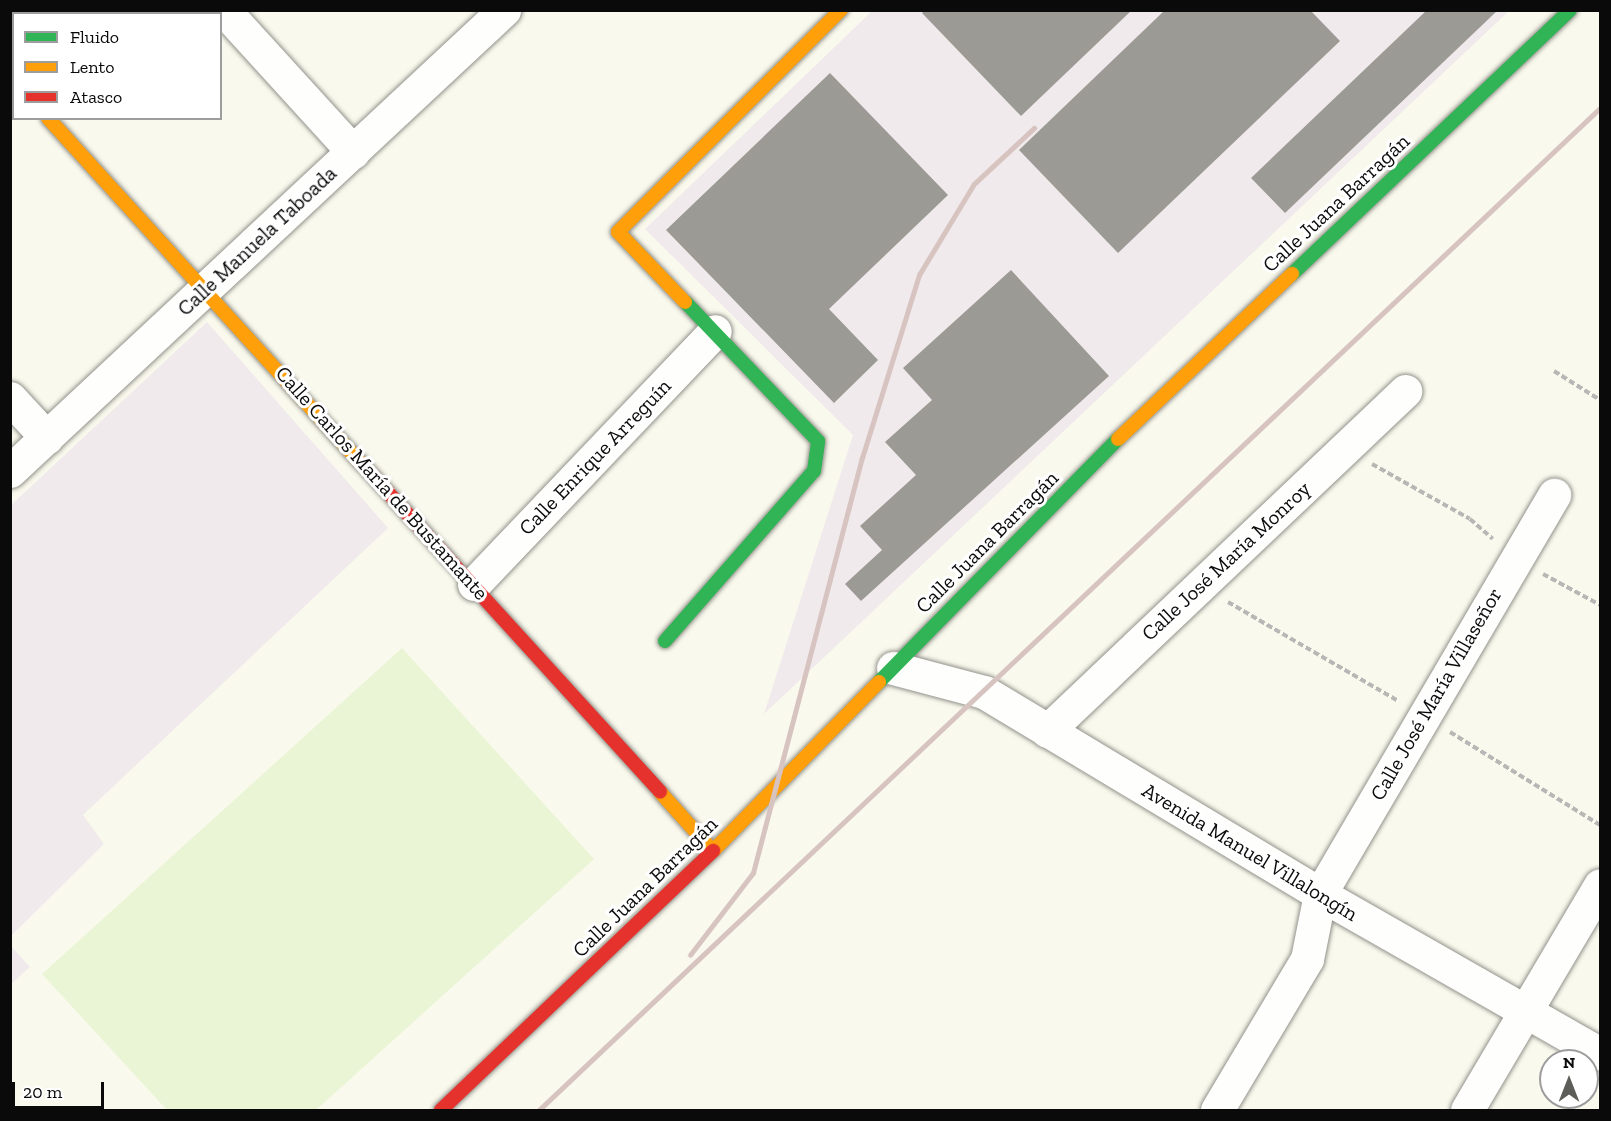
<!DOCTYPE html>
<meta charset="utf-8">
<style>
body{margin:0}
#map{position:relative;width:1611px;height:1121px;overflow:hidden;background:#faf9ed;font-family:"Zilla Slab",serif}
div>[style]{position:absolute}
.industrial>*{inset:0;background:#f1eaec}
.pitch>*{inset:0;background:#eaf5d5}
.building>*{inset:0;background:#9c9a94}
.path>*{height:4px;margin-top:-2px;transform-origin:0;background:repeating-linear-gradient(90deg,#b7b7b5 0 6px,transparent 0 9px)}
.roads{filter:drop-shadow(0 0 2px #92928c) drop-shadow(0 0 2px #92928c)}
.street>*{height:33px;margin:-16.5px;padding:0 16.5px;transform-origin:16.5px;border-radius:16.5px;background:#fefefc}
.fast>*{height:14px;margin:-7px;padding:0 7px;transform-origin:7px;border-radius:7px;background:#30b455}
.slow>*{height:14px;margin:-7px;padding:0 7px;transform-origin:7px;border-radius:7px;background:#ff9f0a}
.jam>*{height:14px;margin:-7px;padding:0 7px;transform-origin:7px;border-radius:7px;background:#e5322d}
.rail>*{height:4.5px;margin:-2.25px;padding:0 2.25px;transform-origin:2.25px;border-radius:2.25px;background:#d7c4c1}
span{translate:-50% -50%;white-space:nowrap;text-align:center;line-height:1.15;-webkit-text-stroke:6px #fff;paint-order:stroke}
.street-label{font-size:21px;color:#0a0a0a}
.frame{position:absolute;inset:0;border:12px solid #0a0a0a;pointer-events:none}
.legend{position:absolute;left:12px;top:12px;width:210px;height:108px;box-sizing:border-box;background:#fff;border:2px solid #9d9d9d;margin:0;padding:8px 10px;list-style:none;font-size:18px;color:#0a0a0a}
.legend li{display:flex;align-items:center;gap:12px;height:30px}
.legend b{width:30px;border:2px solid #9d9d9d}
.north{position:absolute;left:1539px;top:1049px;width:60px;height:60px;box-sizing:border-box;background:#fff;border:2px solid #9d9d9d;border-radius:50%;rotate:0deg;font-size:16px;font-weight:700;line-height:24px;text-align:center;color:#0a0a0a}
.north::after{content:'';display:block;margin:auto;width:21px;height:27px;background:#5e5e59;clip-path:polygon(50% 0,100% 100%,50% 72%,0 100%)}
.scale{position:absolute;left:12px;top:1082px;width:92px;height:27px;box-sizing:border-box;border:3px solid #0a0a0a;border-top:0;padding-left:8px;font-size:18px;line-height:21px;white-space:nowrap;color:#0a0a0a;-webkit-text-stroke:4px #fff;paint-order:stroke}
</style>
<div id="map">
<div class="industrial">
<i style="clip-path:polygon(872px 11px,1509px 11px,764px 714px,853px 435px,645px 229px)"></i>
<i style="clip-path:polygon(207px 322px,388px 528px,83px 815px,104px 844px,11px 936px,11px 505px)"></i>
<i style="clip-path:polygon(10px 945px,30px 967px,11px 984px,10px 984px)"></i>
</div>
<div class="pitch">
<i style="clip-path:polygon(402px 648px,594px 859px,316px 1110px,167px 1110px,42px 974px)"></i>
</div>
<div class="building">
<i style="clip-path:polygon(925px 10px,1132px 10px,1021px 116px,922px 13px)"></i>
<i style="clip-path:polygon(1165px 10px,1310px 10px,1340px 41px,1118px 253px,1019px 150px)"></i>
<i style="clip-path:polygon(1427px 10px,1498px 10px,1285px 213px,1251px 178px)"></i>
<i style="clip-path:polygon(830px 73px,948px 195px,829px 309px,878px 360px,834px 403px,666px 230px)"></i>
<i style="clip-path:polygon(1011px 270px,1109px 376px,861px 601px,845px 584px,882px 550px,860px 526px,916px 475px,885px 442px,932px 400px,903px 368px)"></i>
</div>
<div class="path">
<i style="left:1554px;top:371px;width:54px;rotate:32.2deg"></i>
<i style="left:1372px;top:464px;width:112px;rotate:29.3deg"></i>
<i style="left:1470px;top:519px;width:30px;rotate:41deg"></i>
<i style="left:1543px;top:574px;width:65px;rotate:28.5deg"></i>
<i style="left:1228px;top:602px;width:197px;rotate:30.2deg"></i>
<i style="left:1450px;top:732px;width:176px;rotate:31.8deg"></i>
</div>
<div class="roads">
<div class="street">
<i style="left:224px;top:10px;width:192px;rotate:47.7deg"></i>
<i style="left:10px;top:77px;width:6px;rotate:45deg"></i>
<i style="left:10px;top:398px;width:54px;rotate:47.2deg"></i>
<i style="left:10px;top:471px;width:676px;rotate:-43.02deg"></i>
<i style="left:474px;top:584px;width:349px;rotate:-46.4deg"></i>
<i style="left:893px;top:668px;width:94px;rotate:14.8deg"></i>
<i style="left:984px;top:692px;width:392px;rotate:31deg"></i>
<i style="left:1320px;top:894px;width:322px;rotate:29.7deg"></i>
<i style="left:1047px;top:731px;width:494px;rotate:-43.5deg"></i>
<i style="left:1217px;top:1110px;width:176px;rotate:-59.2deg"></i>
<i style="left:1307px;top:959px;width:66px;rotate:-78.7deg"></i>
<i style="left:1320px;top:894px;width:463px;rotate:-59.6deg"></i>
<i style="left:1467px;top:1110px;width:261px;rotate:-59.4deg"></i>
</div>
<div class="fast">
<i style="left:1292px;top:274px;width:383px;rotate:-43.5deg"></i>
<i style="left:665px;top:641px;width:226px;rotate:-48.8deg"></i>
<i style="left:814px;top:471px;width:30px;rotate:-82deg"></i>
<i style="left:818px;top:441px;width:192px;rotate:-133.7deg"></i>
<i style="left:879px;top:682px;width:341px;rotate:-45.5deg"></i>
</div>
<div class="slow">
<i style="left:48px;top:118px;width:467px;rotate:47.8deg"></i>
<i style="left:685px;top:302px;width:97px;rotate:-133.7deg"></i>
<i style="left:618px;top:232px;width:315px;rotate:-44.9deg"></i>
<i style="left:1118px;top:439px;width:240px;rotate:-43.5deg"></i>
<i style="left:660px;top:792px;width:79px;rotate:48.1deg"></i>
<i style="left:713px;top:851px;width:237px;rotate:-45.5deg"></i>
</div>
<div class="jam">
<i style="left:362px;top:464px;width:443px;rotate:47.7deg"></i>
<i style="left:441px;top:1110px;width:376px;rotate:-43.6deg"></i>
</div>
</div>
<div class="rail">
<i style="left:690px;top:955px;width:103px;rotate:-52.5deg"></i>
<i style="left:753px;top:873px;width:429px;rotate:-75.3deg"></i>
<i style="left:862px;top:458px;width:192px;rotate:-72.7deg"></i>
<i style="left:919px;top:275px;width:106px;rotate:-58.9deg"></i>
<i style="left:974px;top:184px;width:82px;rotate:-43deg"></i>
<i style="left:539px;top:1110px;width:1459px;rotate:-43.36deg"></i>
</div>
<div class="street-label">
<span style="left:1336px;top:203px;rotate:-43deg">Calle Juana Barragán</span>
<span style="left:257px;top:241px;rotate:-43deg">Calle Manuela Taboada</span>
<span style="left:595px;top:457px;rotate:-46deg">Calle Enrique Arreguín</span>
<span style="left:382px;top:483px;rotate:48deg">Calle Carlos María de Bustamante</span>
<span style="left:987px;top:542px;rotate:-45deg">Calle Juana Barragán</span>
<span style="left:1226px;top:561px;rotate:-43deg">Calle José María Monroy</span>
<span style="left:1436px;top:694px;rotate:-60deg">Calle José María Villaseñor</span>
<span style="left:1250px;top:852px;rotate:31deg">Avenida Manuel Villalongín</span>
<span style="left:645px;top:887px;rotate:-44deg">Calle Juana Barragán</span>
</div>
<div class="frame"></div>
<ul class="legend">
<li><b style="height:8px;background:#30b455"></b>Fluido</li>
<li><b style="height:8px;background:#ff9f0a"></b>Lento</li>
<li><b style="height:8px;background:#e5322d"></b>Atasco</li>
</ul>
<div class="north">N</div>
<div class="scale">20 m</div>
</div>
